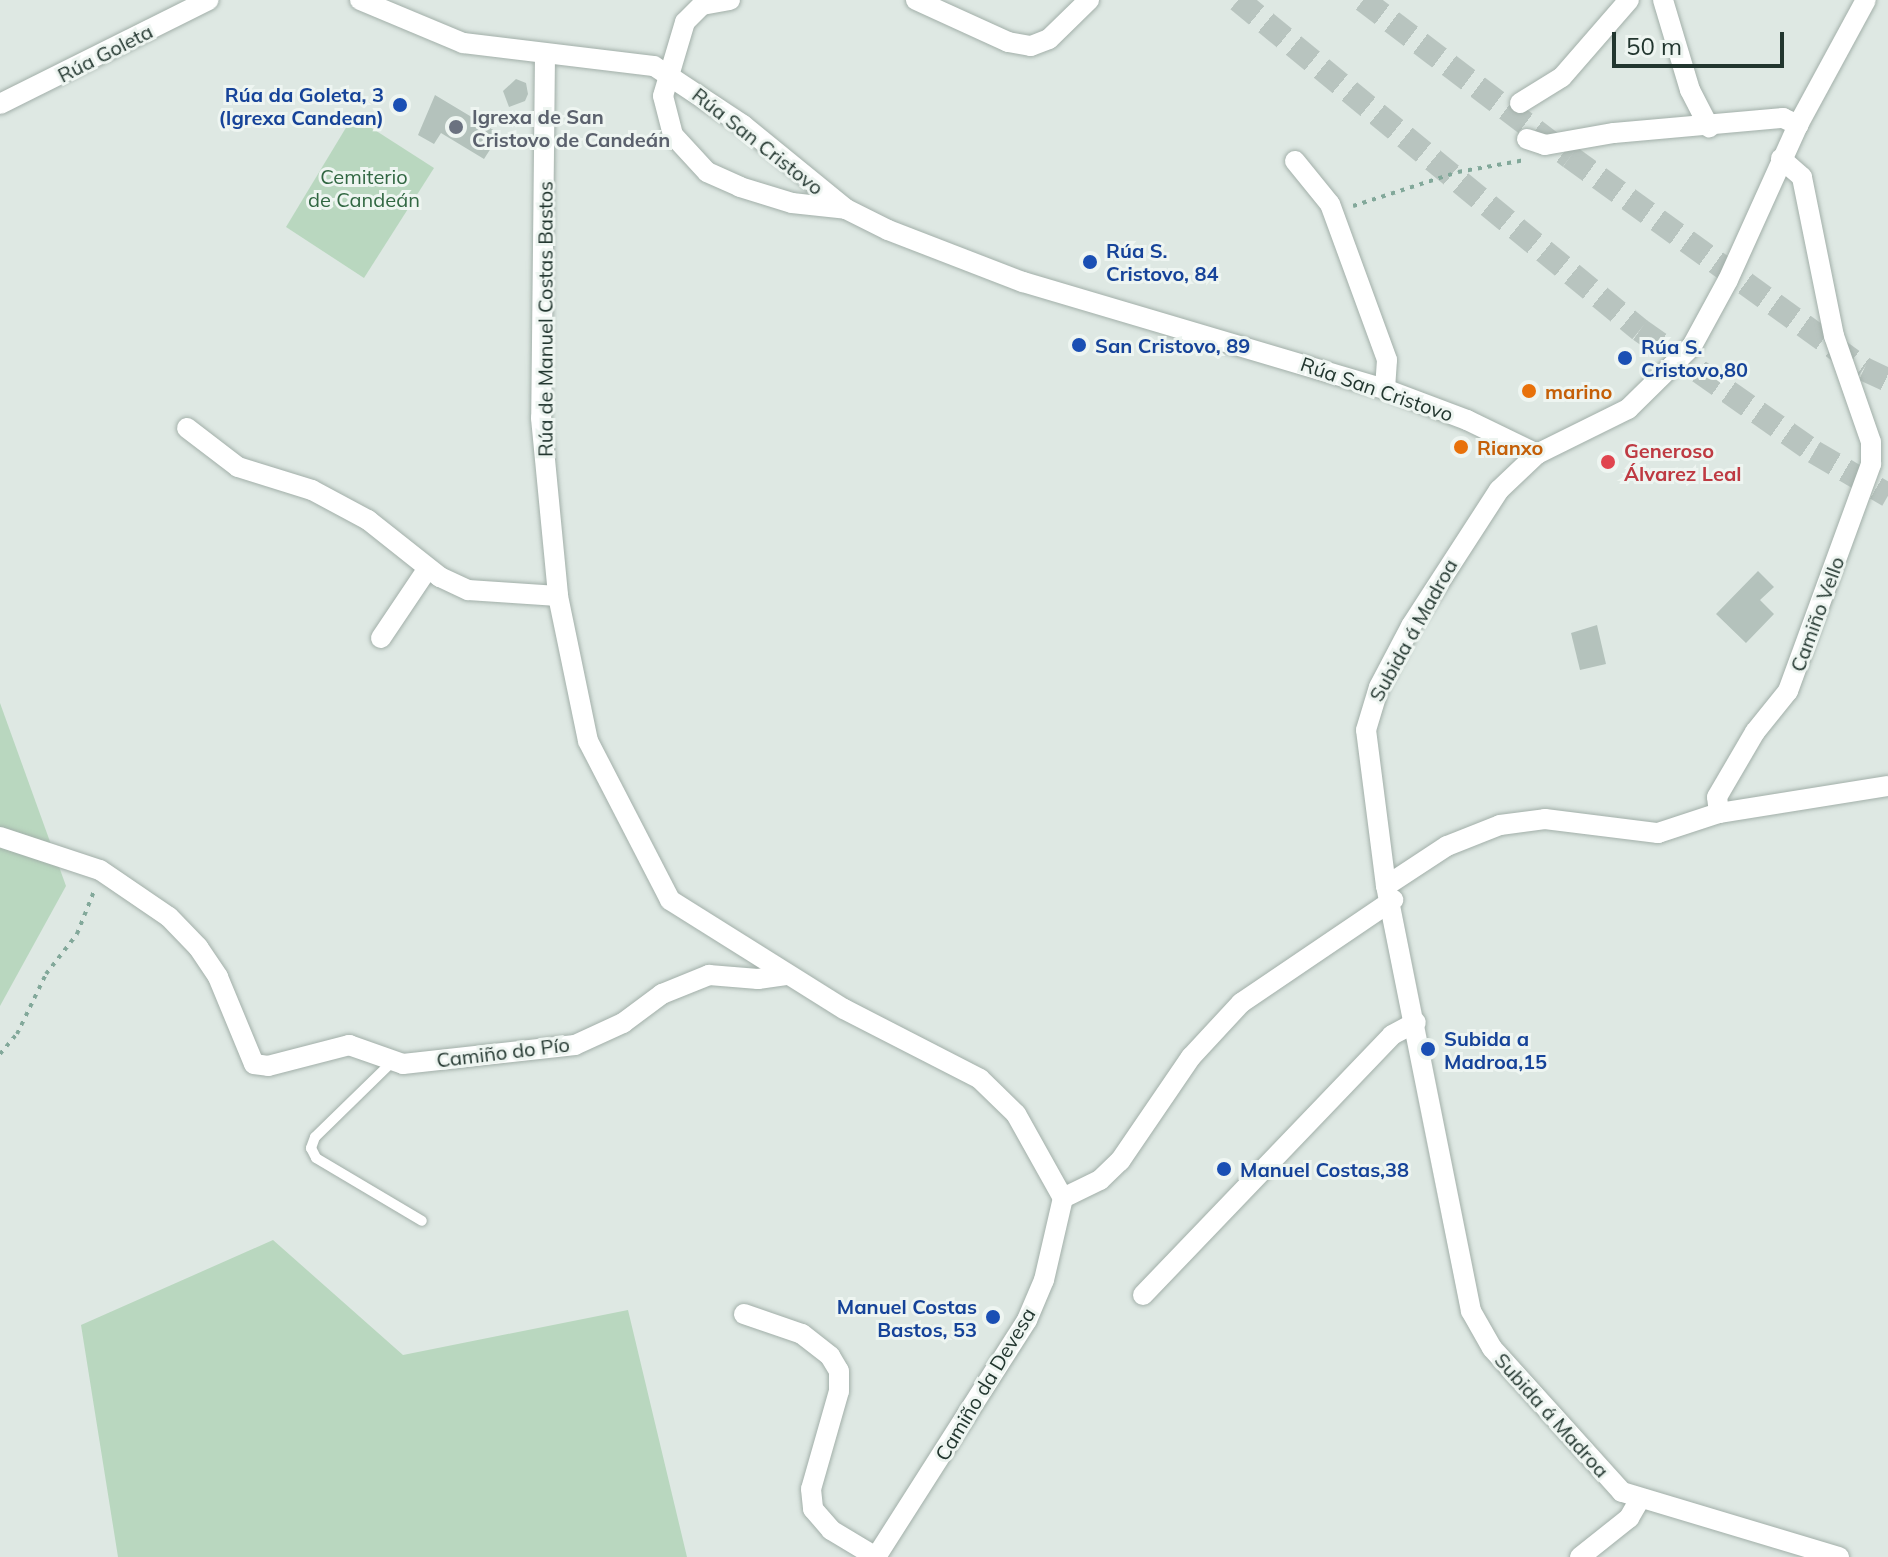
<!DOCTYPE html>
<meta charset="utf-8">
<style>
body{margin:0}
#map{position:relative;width:1888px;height:1557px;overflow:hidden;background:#dee8e3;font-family:Mulish,sans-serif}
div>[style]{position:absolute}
.green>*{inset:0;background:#b9d7bf}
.building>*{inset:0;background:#b4c2bc}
.motorway-tunnel>*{height:24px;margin-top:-12px;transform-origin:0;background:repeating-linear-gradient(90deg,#b8c4bf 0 24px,transparent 0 36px)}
.path>*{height:4px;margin-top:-2px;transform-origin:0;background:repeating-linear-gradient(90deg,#82a89a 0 4px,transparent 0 10px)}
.roads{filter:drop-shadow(0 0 2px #a2afa9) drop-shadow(0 0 2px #a2afa9)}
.service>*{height:10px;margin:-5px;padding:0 5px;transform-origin:5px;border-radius:5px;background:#fff}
.minor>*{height:20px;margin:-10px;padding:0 10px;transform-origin:10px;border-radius:10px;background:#fff}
.dots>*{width:22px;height:22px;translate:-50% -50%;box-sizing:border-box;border:4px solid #eef5f1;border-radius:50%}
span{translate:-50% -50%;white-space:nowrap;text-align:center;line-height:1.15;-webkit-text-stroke:6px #eef5f1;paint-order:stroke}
.street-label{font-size:20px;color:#22362f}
.transit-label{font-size:20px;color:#164399;font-weight:700}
.right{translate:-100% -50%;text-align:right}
.left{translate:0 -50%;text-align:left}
.worship-label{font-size:20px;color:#5b616d;font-weight:700}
.park-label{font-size:20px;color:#316742}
.food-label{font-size:20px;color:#c56008;font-weight:700}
.health-label{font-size:20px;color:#be3a42;font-weight:700}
.scale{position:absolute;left:1612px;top:32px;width:172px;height:36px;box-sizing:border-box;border:4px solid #22362f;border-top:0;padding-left:10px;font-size:24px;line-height:28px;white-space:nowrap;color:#22362f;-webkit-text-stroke:6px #eef5f1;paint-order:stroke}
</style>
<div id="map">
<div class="green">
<i style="clip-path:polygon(353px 116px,434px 168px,364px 278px,286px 227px)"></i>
<i style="clip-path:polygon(0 703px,66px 886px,0 1006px)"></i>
<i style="clip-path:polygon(273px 1240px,403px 1355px,628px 1310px,687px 1557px,118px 1557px,81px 1325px)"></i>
</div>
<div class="building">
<i style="clip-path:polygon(516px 79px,526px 83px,528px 94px,525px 101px,509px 107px,503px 91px)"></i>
<i style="clip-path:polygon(435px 95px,500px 134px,484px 159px,441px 133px,434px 144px,418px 135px)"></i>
<i style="clip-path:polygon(1758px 571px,1774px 587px,1760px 600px,1774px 614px,1746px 643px,1716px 614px)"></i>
<i style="clip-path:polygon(1597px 625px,1606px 664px,1580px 670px,1571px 633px)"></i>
</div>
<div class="motorway-tunnel">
<i style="left:1238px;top:0;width:520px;rotate:39.38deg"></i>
<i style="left:1640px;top:330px;width:213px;rotate:35deg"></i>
<i style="left:1814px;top:452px;width:86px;rotate:30.2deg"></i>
<i style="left:1363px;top:0;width:260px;rotate:37.2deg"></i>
<i style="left:1570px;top:157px;width:362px;rotate:35.8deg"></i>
<i style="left:1864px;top:369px;width:26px;rotate:25deg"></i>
</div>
<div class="path">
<i style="left:1353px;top:206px;width:110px;rotate:-17.9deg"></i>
<i style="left:1458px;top:172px;width:68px;rotate:-10.2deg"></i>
<i style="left:0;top:1054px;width:26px;rotate:-50deg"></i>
<i style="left:17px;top:1034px;width:67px;rotate:-64.2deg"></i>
<i style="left:46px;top:974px;width:51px;rotate:-52.2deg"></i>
<i style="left:77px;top:934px;width:46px;rotate:-68.4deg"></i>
</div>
<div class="roads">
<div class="service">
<i style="left:393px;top:1061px;width:109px;rotate:135.7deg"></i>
<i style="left:315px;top:1137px;width:12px;rotate:110deg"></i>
<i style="left:311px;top:1148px;width:11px;rotate:63deg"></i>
<i style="left:316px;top:1158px;width:123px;rotate:30.7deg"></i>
</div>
<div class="minor">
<i style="left:360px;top:0;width:112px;rotate:22.7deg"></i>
<i style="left:463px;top:43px;width:192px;rotate:6.9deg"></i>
<i style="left:654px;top:66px;width:107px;rotate:33.5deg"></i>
<i style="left:743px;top:125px;width:133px;rotate:39.2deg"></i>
<i style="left:846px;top:209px;width:47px;rotate:26.6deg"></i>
<i style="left:888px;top:230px;width:145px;rotate:21.1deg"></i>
<i style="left:1023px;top:282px;width:377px;rotate:16.5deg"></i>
<i style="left:1385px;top:389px;width:88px;rotate:20.7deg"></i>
<i style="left:1467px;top:420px;width:78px;rotate:25.9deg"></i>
<i style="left:730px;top:0;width:28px;rotate:170deg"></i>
<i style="left:702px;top:5px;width:24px;rotate:135deg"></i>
<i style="left:685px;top:22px;width:77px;rotate:106.6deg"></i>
<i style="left:663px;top:96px;width:40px;rotate:75.6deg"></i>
<i style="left:673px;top:135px;width:50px;rotate:47.4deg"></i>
<i style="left:707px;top:172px;width:36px;rotate:24deg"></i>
<i style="left:740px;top:187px;width:54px;rotate:17.1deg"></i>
<i style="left:792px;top:203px;width:54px;rotate:6.3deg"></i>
<i style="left:916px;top:0;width:101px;rotate:24.5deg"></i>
<i style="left:1008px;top:42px;width:23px;rotate:10deg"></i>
<i style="left:1031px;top:46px;width:19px;rotate:-21deg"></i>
<i style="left:1049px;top:39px;width:56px;rotate:-44.3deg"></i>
<i style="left:1663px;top:0;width:94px;rotate:73.3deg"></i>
<i style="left:1690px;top:90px;width:42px;rotate:62.8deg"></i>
<i style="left:545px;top:55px;width:363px;rotate:90.6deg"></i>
<i style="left:541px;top:418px;width:179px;rotate:84.5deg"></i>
<i style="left:558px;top:596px;width:148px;rotate:78.3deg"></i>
<i style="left:588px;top:741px;width:179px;rotate:62.7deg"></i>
<i style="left:670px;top:900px;width:205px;rotate:32.1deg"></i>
<i style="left:844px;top:1009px;width:153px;rotate:27.2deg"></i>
<i style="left:980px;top:1079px;width:50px;rotate:44.2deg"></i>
<i style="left:1016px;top:1114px;width:96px;rotate:60.8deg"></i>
<i style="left:1520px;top:103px;width:49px;rotate:-31.8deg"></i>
<i style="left:1562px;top:77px;width:102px;rotate:-49deg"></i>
<i style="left:0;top:104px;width:233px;rotate:-26.5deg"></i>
<i style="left:1527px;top:139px;width:19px;rotate:18deg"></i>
<i style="left:1545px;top:145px;width:70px;rotate:-9.9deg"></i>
<i style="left:1614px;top:133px;width:170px;rotate:-5.1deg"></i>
<i style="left:1783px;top:118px;width:17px;rotate:25deg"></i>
<i style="left:1295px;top:161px;width:55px;rotate:50.9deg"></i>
<i style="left:1330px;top:204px;width:166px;rotate:69.9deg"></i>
<i style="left:1387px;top:360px;width:29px;rotate:94deg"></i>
<i style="left:187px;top:428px;width:64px;rotate:37.4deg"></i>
<i style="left:238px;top:467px;width:77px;rotate:17.3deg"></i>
<i style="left:312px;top:490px;width:64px;rotate:28.2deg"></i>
<i style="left:368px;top:520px;width:92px;rotate:38.4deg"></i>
<i style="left:440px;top:577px;width:31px;rotate:25deg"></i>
<i style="left:468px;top:590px;width:90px;rotate:3.8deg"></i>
<i style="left:381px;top:638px;width:84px;rotate:-56.1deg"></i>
<i style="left:1719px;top:813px;width:171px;rotate:-9.1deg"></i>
<i style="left:0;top:837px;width:105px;rotate:18.3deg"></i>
<i style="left:100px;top:870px;width:83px;rotate:34.3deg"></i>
<i style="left:169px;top:917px;width:42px;rotate:46deg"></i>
<i style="left:198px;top:947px;width:36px;rotate:56deg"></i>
<i style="left:218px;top:977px;width:94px;rotate:67.5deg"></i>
<i style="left:254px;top:1064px;width:14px;rotate:8deg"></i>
<i style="left:268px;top:1066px;width:84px;rotate:-14.5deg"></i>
<i style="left:349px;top:1045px;width:57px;rotate:19.4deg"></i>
<i style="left:403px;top:1064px;width:173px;rotate:-6.3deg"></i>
<i style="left:575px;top:1045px;width:53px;rotate:-24.6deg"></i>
<i style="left:623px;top:1023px;width:49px;rotate:-36.6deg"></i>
<i style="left:662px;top:994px;width:51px;rotate:-22deg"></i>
<i style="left:709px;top:975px;width:49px;rotate:4.7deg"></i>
<i style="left:758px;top:979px;width:30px;rotate:-8deg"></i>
<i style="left:1386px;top:886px;width:73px;rotate:-33.3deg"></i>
<i style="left:1447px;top:846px;width:57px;rotate:-21.6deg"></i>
<i style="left:1500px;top:825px;width:45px;rotate:-7.6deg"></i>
<i style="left:1545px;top:819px;width:114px;rotate:7.1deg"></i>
<i style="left:1658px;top:833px;width:64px;rotate:-18.2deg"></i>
<i style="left:1719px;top:813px;width:16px;rotate:-97deg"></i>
<i style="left:1717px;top:797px;width:75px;rotate:-59.7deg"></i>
<i style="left:1755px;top:732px;width:53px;rotate:-51.2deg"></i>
<i style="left:1788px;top:691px;width:242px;rotate:-69.9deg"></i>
<i style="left:1871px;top:464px;width:22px;rotate:-90deg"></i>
<i style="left:1871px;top:442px;width:112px;rotate:-109.2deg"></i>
<i style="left:1834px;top:336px;width:162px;rotate:-101.4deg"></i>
<i style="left:1802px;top:177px;width:28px;rotate:-139deg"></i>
<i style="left:1063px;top:1198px;width:41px;rotate:-25.9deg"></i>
<i style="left:1100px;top:1180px;width:28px;rotate:-44deg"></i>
<i style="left:1120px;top:1161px;width:126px;rotate:-55.7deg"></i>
<i style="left:1191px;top:1057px;width:74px;rotate:-47.2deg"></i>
<i style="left:1241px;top:1003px;width:184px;rotate:-34.1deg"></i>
<i style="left:1143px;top:1295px;width:360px;rotate:-46.2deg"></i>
<i style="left:1392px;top:1035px;width:27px;rotate:-28deg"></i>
<i style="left:744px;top:1314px;width:61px;rotate:19deg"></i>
<i style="left:802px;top:1334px;width:36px;rotate:38deg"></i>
<i style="left:830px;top:1356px;width:17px;rotate:59deg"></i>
<i style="left:839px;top:1371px;width:20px;rotate:90deg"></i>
<i style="left:839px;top:1391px;width:102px;rotate:105.9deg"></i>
<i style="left:811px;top:1489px;width:20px;rotate:84deg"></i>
<i style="left:813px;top:1509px;width:28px;rotate:49deg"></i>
<i style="left:831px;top:1530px;width:52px;rotate:31deg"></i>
<i style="left:876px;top:1557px;width:281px;rotate:-57.5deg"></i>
<i style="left:1027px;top:1320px;width:43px;rotate:-67deg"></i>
<i style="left:1044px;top:1280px;width:84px;rotate:-77deg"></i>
<i style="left:1580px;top:1557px;width:63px;rotate:-38.5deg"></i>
<i style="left:1629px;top:1518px;width:22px;rotate:-60deg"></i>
<i style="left:1839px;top:1557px;width:227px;rotate:-163.3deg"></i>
<i style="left:1622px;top:1492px;width:194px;rotate:-132.1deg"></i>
<i style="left:1492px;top:1348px;width:43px;rotate:-119.6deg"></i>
<i style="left:1471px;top:1311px;width:433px;rotate:-101.3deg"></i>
<i style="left:1386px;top:886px;width:157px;rotate:-97.3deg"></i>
<i style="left:1366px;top:730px;width:45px;rotate:-73.2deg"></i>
<i style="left:1379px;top:687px;width:69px;rotate:-62.3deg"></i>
<i style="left:1411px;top:626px;width:162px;rotate:-57.1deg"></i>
<i style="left:1499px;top:490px;width:52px;rotate:-43.5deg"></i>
<i style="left:1537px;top:454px;width:102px;rotate:-26.3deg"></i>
<i style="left:1628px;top:409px;width:90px;rotate:-44.5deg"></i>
<i style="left:1692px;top:346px;width:75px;rotate:-61.4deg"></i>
<i style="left:1728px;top:280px;width:170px;rotate:-65.7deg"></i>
<i style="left:1798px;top:125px;width:142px;rotate:-61.5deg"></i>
</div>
</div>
<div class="dots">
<i style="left:400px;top:105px;background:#1a4fb4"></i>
<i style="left:456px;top:127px;background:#6b7280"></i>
<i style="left:1090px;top:262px;background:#1a4fb4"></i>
<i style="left:1079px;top:345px;background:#1a4fb4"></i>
<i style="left:1625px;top:358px;background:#1a4fb4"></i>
<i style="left:1529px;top:391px;background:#e8710a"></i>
<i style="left:1461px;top:447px;background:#e8710a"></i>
<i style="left:1608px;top:462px;background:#e0444e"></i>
<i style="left:1428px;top:1049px;background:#1a4fb4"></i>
<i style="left:1224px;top:1169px;background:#1a4fb4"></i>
<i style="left:993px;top:1317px;background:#1a4fb4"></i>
</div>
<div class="street-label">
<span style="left:105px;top:53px;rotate:-27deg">Rúa Goleta</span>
<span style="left:758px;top:141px;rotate:38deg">Rúa San Cristovo</span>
<span style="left:545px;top:319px;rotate:-90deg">Rúa de Manuel Costas Bastos</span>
<span style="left:1377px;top:389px;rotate:19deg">Rúa San Cristovo</span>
<span style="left:1817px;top:614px;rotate:-70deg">Camiño Vello</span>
<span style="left:1413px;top:630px;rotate:-61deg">Subida á Madroa</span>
<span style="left:503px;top:1052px;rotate:-7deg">Camiño do Pío</span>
<span style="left:985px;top:1384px;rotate:-59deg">Camiño da Devesa</span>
<span style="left:1552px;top:1415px;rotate:48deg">Subida á Madroa</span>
</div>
<div class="transit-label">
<span class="right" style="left:384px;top:106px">Rúa da Goleta, 3<br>(Igrexa Candean)</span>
<span class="left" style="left:1106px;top:262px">Rúa S.<br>Cristovo, 84</span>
<span class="left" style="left:1095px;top:345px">San Cristovo, 89</span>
<span class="left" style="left:1641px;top:358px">Rúa S.<br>Cristovo,80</span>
<span class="left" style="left:1444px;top:1050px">Subida a<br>Madroa,15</span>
<span class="left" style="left:1240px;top:1169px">Manuel Costas,38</span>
<span class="right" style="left:977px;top:1318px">Manuel Costas<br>Bastos, 53</span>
</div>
<div class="worship-label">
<span class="left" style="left:472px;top:128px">Igrexa de San<br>Cristovo de Candeán</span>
</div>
<div class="park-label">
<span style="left:364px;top:188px">Cemiterio<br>de Candeán</span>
</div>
<div class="food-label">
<span class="left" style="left:1545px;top:391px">marino</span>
<span class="left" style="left:1477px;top:447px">Rianxo</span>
</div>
<div class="health-label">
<span class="left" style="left:1624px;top:462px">Generoso<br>Álvarez Leal</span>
</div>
<div class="scale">50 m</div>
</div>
